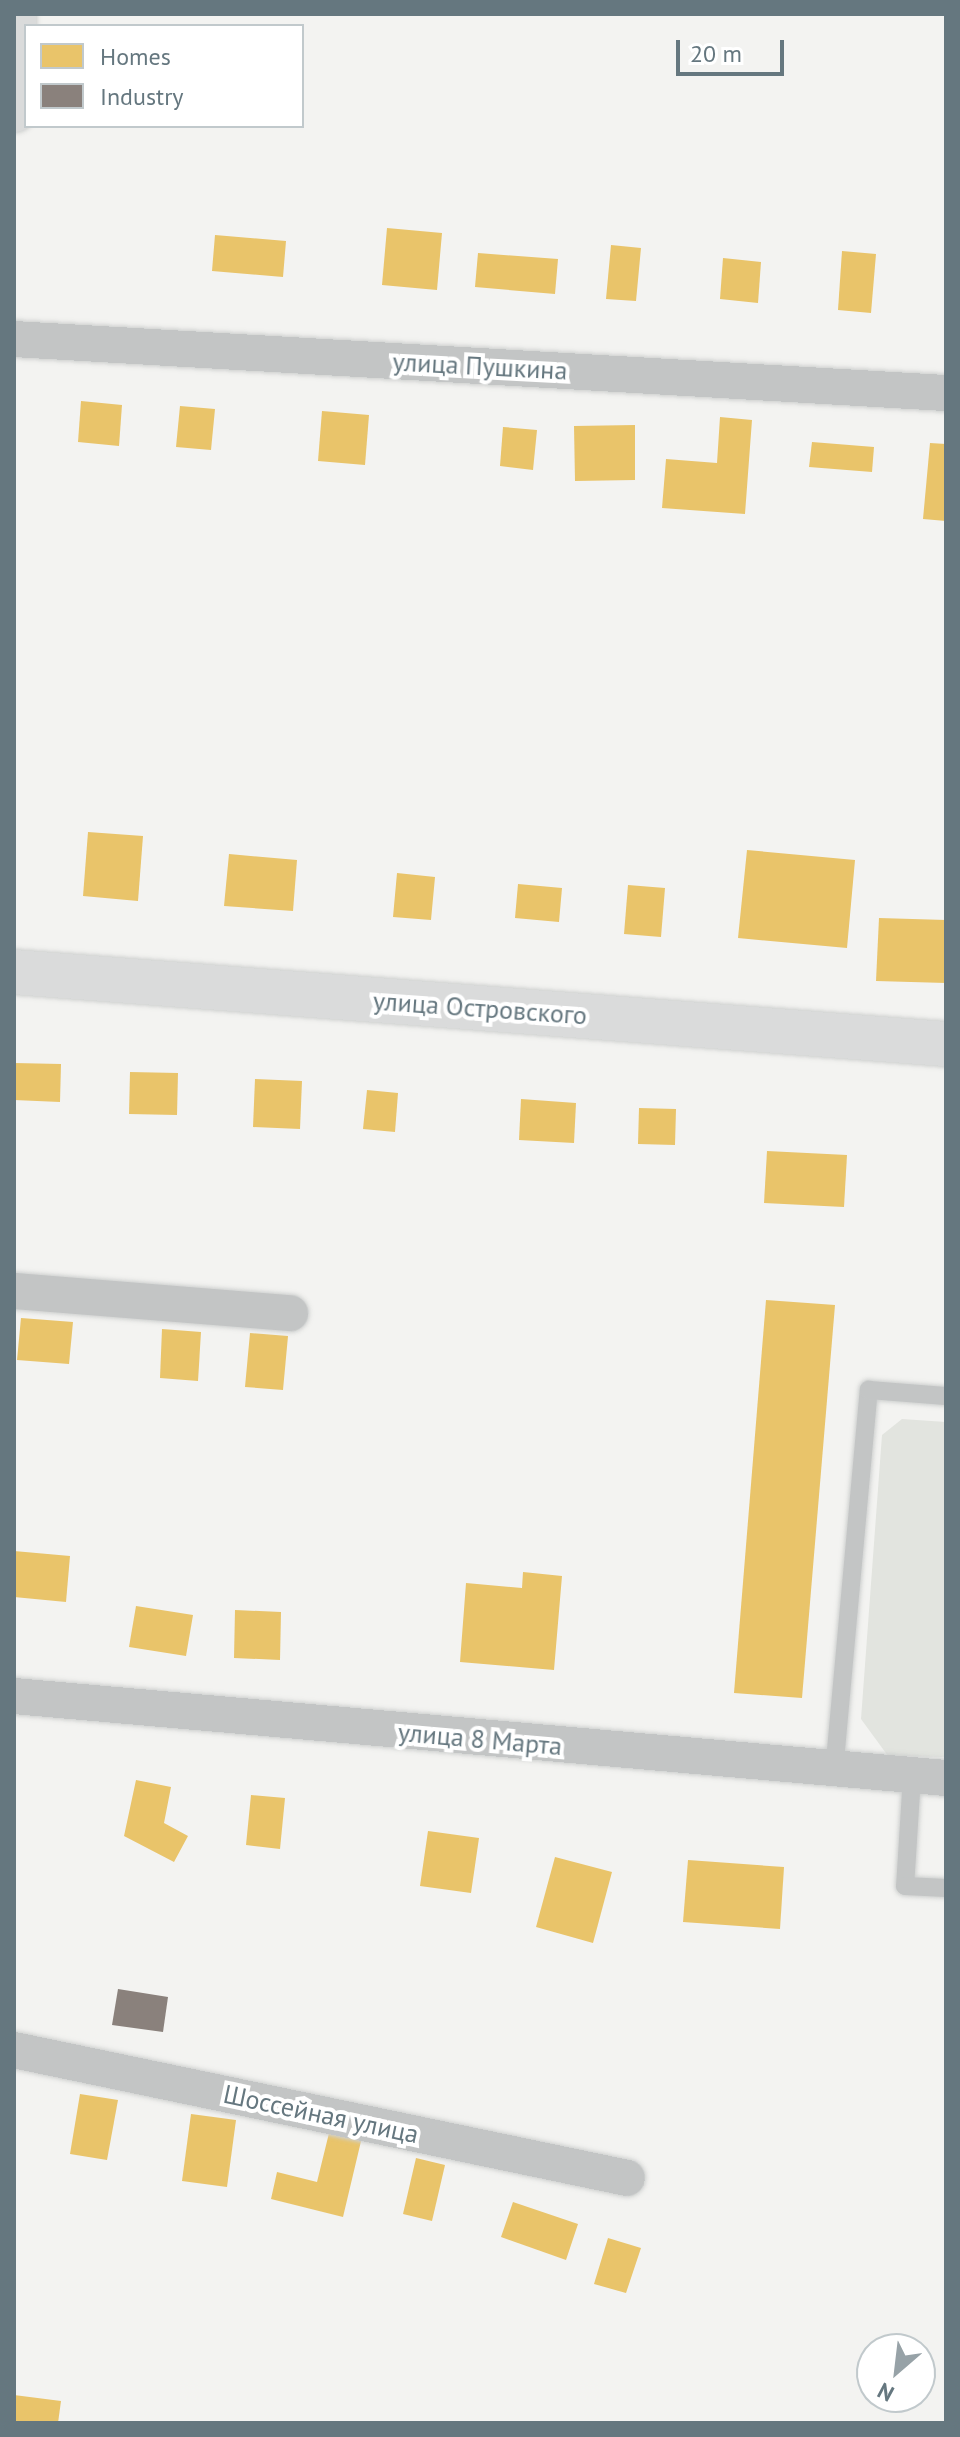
<!DOCTYPE html>
<meta charset="utf-8">
<style>
body{margin:0}
#map{position:relative;width:960px;height:2437px;overflow:hidden;background:#f3f3f1;font-family:"PT Sans",sans-serif}
div>[style]{position:absolute}
.green>*{inset:0;background:#e2e4df}
.homes>*{inset:0;background:#e9c46a}
.industry>*{inset:0;background:#8a817c}
.roads{filter:drop-shadow(0 0 2px #ced0cf) drop-shadow(0 0 2px #ced0cf)}
.lane>*{height:18px;margin:-9px;padding:0 9px;transform-origin:9px;border-radius:9px;background:#c3c5c5}
.street>*{height:36px;margin:-18px;padding:0 18px;transform-origin:18px;border-radius:18px;background:#c3c5c5}
.secondary>*{height:44px;margin:-22px;padding:0 22px;transform-origin:22px;border-radius:22px;background:#dadbdb}
span{translate:-50% -50%;white-space:nowrap;text-align:center;line-height:1.15;-webkit-text-stroke:8px #fff;paint-order:stroke}
.street-label{font-size:26px;color:#65777f}
.frame{position:absolute;inset:0;border:16px solid #65777f;pointer-events:none}
.legend{position:absolute;left:24px;top:24px;width:280px;height:104px;box-sizing:border-box;background:#fff;border:2px solid #c1c9cc;margin:0;padding:10px 14px;list-style:none;font-size:24px;color:#65777f}
.legend li{display:flex;align-items:center;gap:16px;height:40px}
.legend b{width:40px;border:2px solid #c1c9cc}
.north{position:absolute;left:856px;top:2333px;width:80px;height:80px;box-sizing:border-box;background:#fff;border:2px solid #c1c9cc;border-radius:50%;rotate:208deg;font-size:22px;font-weight:700;line-height:32px;text-align:center;color:#65777f}
.north::after{content:'';display:block;margin:auto;width:28px;height:36px;background:#97a2a7;clip-path:polygon(50% 0,100% 100%,50% 72%,0 100%)}
.scale{position:absolute;left:676px;top:40px;width:108px;height:36px;box-sizing:border-box;border:4px solid #65777f;border-top:0;padding-left:10px;font-size:24px;line-height:28px;white-space:nowrap;color:#65777f;-webkit-text-stroke:6px #fff;paint-order:stroke}
</style>
<div id="map">
<div class="green">
<i style="clip-path:polygon(902px 1419px,946px 1422px,946px 1757px,888px 1756px,861px 1719px,882px 1435px)"></i>
</div>
<div class="homes">
<i style="clip-path:polygon(387px 228px,442px 233px,437px 290px,382px 285px)"></i>
<i style="clip-path:polygon(215px 235px,286px 241px,283px 277px,212px 271px)"></i>
<i style="clip-path:polygon(611px 245px,641px 248px,636px 301px,606px 299px)"></i>
<i style="clip-path:polygon(842px 251px,876px 254px,871px 313px,838px 310px)"></i>
<i style="clip-path:polygon(478px 253px,558px 259px,555px 294px,475px 287px)"></i>
<i style="clip-path:polygon(723px 258px,761px 262px,758px 303px,720px 299px)"></i>
<i style="clip-path:polygon(81px 401px,122px 405px,119px 446px,78px 442px)"></i>
<i style="clip-path:polygon(180px 406px,215px 409px,211px 450px,176px 447px)"></i>
<i style="clip-path:polygon(322px 411px,369px 415px,365px 465px,318px 461px)"></i>
<i style="clip-path:polygon(720px 417px,752px 420px,745px 514px,662px 508px,666px 459px,717px 463px)"></i>
<i style="clip-path:polygon(635px 425px,635px 480px,575px 481px,574px 426px)"></i>
<i style="clip-path:polygon(503px 427px,537px 430px,533px 470px,500px 466px)"></i>
<i style="clip-path:polygon(812px 442px,874px 447px,872px 472px,809px 467px)"></i>
<i style="clip-path:polygon(930px 443px,946px 444px,946px 521px,923px 519px)"></i>
<i style="clip-path:polygon(88px 832px,143px 836px,138px 901px,83px 896px)"></i>
<i style="clip-path:polygon(747px 850px,855px 860px,847px 948px,738px 938px)"></i>
<i style="clip-path:polygon(229px 854px,297px 860px,293px 911px,224px 906px)"></i>
<i style="clip-path:polygon(397px 873px,435px 877px,431px 920px,393px 917px)"></i>
<i style="clip-path:polygon(518px 884px,562px 888px,559px 922px,515px 918px)"></i>
<i style="clip-path:polygon(628px 885px,665px 888px,661px 937px,624px 934px)"></i>
<i style="clip-path:polygon(879px 918px,946px 920px,946px 983px,876px 981px)"></i>
<i style="clip-path:polygon(14px 1063px,61px 1064px,60px 1102px,14px 1100px)"></i>
<i style="clip-path:polygon(130px 1072px,178px 1073px,177px 1115px,129px 1114px)"></i>
<i style="clip-path:polygon(255px 1079px,302px 1081px,300px 1129px,253px 1127px)"></i>
<i style="clip-path:polygon(367px 1090px,398px 1093px,395px 1132px,363px 1129px)"></i>
<i style="clip-path:polygon(521px 1099px,576px 1103px,574px 1143px,519px 1140px)"></i>
<i style="clip-path:polygon(639px 1108px,676px 1109px,675px 1145px,638px 1144px)"></i>
<i style="clip-path:polygon(767px 1151px,847px 1155px,844px 1207px,764px 1203px)"></i>
<i style="clip-path:polygon(766px 1300px,835px 1305px,802px 1698px,734px 1693px)"></i>
<i style="clip-path:polygon(21px 1318px,73px 1322px,69px 1364px,17px 1360px)"></i>
<i style="clip-path:polygon(162px 1329px,201px 1332px,198px 1381px,160px 1378px)"></i>
<i style="clip-path:polygon(250px 1333px,288px 1336px,283px 1390px,245px 1387px)"></i>
<i style="clip-path:polygon(14px 1551px,70px 1556px,66px 1602px,14px 1597px)"></i>
<i style="clip-path:polygon(523px 1572px,562px 1576px,554px 1670px,460px 1662px,466px 1583px,522px 1588px)"></i>
<i style="clip-path:polygon(136px 1606px,193px 1615px,186px 1656px,129px 1647px)"></i>
<i style="clip-path:polygon(235px 1610px,281px 1612px,280px 1660px,234px 1658px)"></i>
<i style="clip-path:polygon(136px 1780px,171px 1787px,164px 1823px,188px 1836px,174px 1862px,124px 1836px)"></i>
<i style="clip-path:polygon(251px 1795px,285px 1798px,280px 1849px,246px 1845px)"></i>
<i style="clip-path:polygon(428px 1831px,479px 1838px,471px 1893px,420px 1886px)"></i>
<i style="clip-path:polygon(555px 1857px,612px 1872px,593px 1943px,536px 1927px)"></i>
<i style="clip-path:polygon(688px 1860px,784px 1867px,780px 1929px,683px 1922px)"></i>
<i style="clip-path:polygon(80px 2094px,118px 2100px,107px 2160px,70px 2154px)"></i>
<i style="clip-path:polygon(191px 2114px,236px 2120px,227px 2187px,182px 2181px)"></i>
<i style="clip-path:polygon(330px 2129px,362px 2137px,343px 2217px,271px 2199px,277px 2172px,317px 2182px)"></i>
<i style="clip-path:polygon(416px 2158px,445px 2165px,432px 2221px,403px 2214px)"></i>
<i style="clip-path:polygon(513px 2202px,578px 2224px,566px 2260px,501px 2237px)"></i>
<i style="clip-path:polygon(608px 2238px,641px 2248px,626px 2293px,594px 2284px)"></i>
<i style="clip-path:polygon(14px 2395px,61px 2401px,58px 2423px,14px 2423px)"></i>
</div>
<div class="industry">
<i style="clip-path:polygon(118px 1989px,168px 1997px,163px 2032px,112px 2025px)"></i>
</div>
<div class="roads">
<div class="lane">
<i style="left:834px;top:1772px;width:384px;rotate:-84.8deg"></i>
<i style="left:869px;top:1390px;width:77px;rotate:4.5deg"></i>
<i style="left:912px;top:1776px;width:110px;rotate:93.6deg"></i>
<i style="left:905px;top:1886px;width:41px;rotate:2.8deg"></i>
</div>
<div class="street">
<i style="left:14px;top:339px;width:934px;rotate:3.32deg"></i>
<i style="left:14px;top:1291px;width:277px;rotate:4.6deg"></i>
<i style="left:14px;top:1696px;width:936px;rotate:5.03deg"></i>
<i style="left:14px;top:2050px;width:626px;rotate:11.79deg"></i>
</div>
<div class="secondary">
<i style="left:14px;top:110px;width:96px;rotate:-90deg"></i>
<i style="left:14px;top:972px;width:935px;rotate:4.42deg"></i>
</div>
</div>
<div class="street-label">
<span style="left:480px;top:366px;rotate:3deg">улица Пушкина</span>
<span style="left:480px;top:1008px;rotate:4deg">улица Островского</span>
<span style="left:480px;top:1739px;rotate:5deg">улица 8 Марта</span>
<span style="left:321px;top:2114px;rotate:12deg">Шоссейная улица</span>
</div>
<div class="frame"></div>
<ul class="legend">
<li><b style="height:22px;background:#e9c46a"></b>Homes</li>
<li><b style="height:22px;background:#8a817c"></b>Industry</li>
</ul>
<div class="north">N</div>
<div class="scale">20 m</div>
</div>
